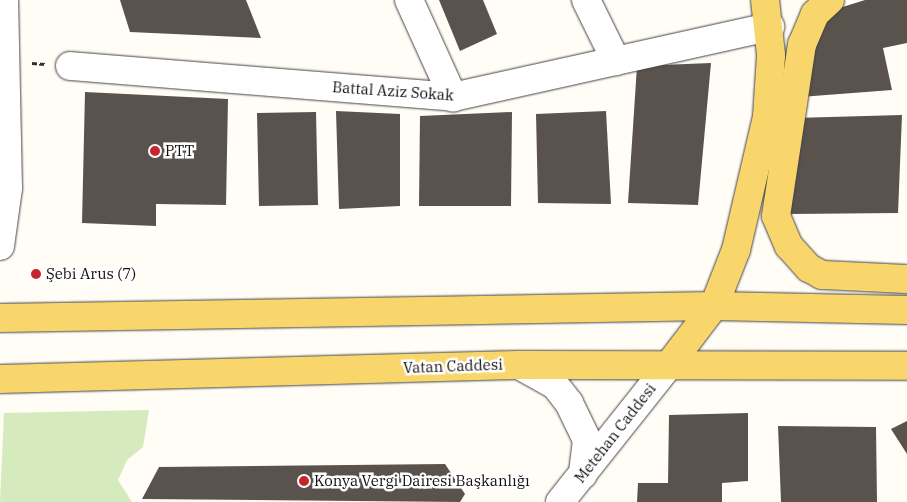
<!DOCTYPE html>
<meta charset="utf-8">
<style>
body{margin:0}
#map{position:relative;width:907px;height:502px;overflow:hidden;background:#fffdf5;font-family:"IBM Plex Serif",serif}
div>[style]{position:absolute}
.green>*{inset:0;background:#d5ebbd}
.building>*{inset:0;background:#5a524d}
.path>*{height:3px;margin-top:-1.5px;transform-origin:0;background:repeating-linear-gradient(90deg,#333 0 5px,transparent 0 7.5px)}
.roads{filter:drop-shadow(0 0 1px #444) drop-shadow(0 0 1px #444)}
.minor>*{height:28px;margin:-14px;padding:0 14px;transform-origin:14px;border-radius:14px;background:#fff}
.major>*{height:28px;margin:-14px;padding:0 14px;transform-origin:14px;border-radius:14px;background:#f9d66b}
.dots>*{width:14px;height:14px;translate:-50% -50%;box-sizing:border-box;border:2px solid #fff;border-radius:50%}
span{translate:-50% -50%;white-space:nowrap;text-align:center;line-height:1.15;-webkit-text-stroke:5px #fff;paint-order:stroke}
.street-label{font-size:15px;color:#111}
.poi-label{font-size:15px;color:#111}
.left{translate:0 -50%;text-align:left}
</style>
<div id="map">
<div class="green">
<i style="clip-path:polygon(149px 410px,143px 447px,127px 460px,118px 480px,132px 502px,0 502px,4px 413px)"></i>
</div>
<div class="building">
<i style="clip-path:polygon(120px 0,246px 0,261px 38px,130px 32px)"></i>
<i style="clip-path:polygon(439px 0,483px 0,497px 34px,460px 51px)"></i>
<i style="clip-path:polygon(865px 0,907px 0,907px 43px,883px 48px,892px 90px,800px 97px,809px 41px,833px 10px)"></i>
<i style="clip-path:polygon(711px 63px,698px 205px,628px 203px,637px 66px)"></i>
<i style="clip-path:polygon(85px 92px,228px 99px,226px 205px,156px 204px,156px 226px,82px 223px)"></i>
<i style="clip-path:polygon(336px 111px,400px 114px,400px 206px,339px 209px)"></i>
<i style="clip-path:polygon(606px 111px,611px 204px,538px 203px,536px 114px)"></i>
<i style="clip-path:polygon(316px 112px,318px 205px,259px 206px,257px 113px)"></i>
<i style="clip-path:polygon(512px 112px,511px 206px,419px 206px,420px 116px)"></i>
<i style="clip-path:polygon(902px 115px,898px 213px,790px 214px,794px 118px)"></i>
<i style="clip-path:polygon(748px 413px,748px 481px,722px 483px,722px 502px,637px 502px,638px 483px,668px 483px,669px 415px)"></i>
<i style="clip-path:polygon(907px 421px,907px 454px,891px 429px)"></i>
<i style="clip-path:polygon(778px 426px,876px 427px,877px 502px,781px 502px)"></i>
<i style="clip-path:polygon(445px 464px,465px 494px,460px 502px,142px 499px,159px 467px)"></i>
</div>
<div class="path">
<i style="left:32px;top:63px;width:13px;rotate:4deg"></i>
</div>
<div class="roads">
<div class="minor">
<i style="left:409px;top:0;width:107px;rotate:65.6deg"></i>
<i style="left:586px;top:0;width:68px;rotate:63.8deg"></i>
<i style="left:70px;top:66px;width:384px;rotate:4.6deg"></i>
<i style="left:453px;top:97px;width:325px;rotate:-12.5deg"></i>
<i style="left:0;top:246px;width:59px;rotate:-82.1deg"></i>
<i style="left:8px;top:188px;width:188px;rotate:-91.2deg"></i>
<i style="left:519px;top:365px;width:41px;rotate:29.1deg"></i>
<i style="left:555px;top:385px;width:23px;rotate:52deg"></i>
<i style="left:569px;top:403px;width:41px;rotate:64.1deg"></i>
<i style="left:587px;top:440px;width:35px;rotate:97deg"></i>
<i style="left:560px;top:502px;width:175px;rotate:-51.5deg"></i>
</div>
<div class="major">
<i style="left:830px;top:0;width:21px;rotate:137deg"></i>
<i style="left:815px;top:14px;width:33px;rotate:113deg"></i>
<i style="left:802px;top:44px;width:174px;rotate:98.6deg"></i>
<i style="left:776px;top:216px;width:33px;rotate:67deg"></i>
<i style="left:789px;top:246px;width:30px;rotate:48deg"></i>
<i style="left:809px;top:268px;width:15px;rotate:28deg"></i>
<i style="left:822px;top:275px;width:85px;rotate:2.7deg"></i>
<i style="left:0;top:318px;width:714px;rotate:-0.96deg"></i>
<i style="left:714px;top:306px;width:193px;rotate:1.2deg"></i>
<i style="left:669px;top:365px;width:74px;rotate:-52.7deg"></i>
<i style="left:714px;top:306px;width:60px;rotate:-68.6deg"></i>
<i style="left:736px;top:250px;width:137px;rotate:-76.9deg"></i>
<i style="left:767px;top:117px;width:62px;rotate:-86.3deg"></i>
<i style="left:771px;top:55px;width:55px;rotate:-96.2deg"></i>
<i style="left:0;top:379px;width:519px;rotate:-1.55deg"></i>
<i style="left:519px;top:365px;width:388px;rotate:0.1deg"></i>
</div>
</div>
<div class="dots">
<i style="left:155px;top:151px;background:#c4262e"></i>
<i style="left:36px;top:274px;background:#c4262e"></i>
<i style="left:304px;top:481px;background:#c4262e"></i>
</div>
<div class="street-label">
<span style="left:393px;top:91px;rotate:4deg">Battal Aziz Sokak</span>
<span style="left:453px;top:366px;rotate:-2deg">Vatan Caddesi</span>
<span style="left:615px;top:433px;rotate:-52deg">Metehan Caddesi</span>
</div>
<div class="poi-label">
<span class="left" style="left:165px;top:151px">PTT</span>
<span class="left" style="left:46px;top:274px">Şebi Arus (7)</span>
<span class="left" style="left:314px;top:481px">Konya Vergi Dairesi Başkanlığı</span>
</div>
</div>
